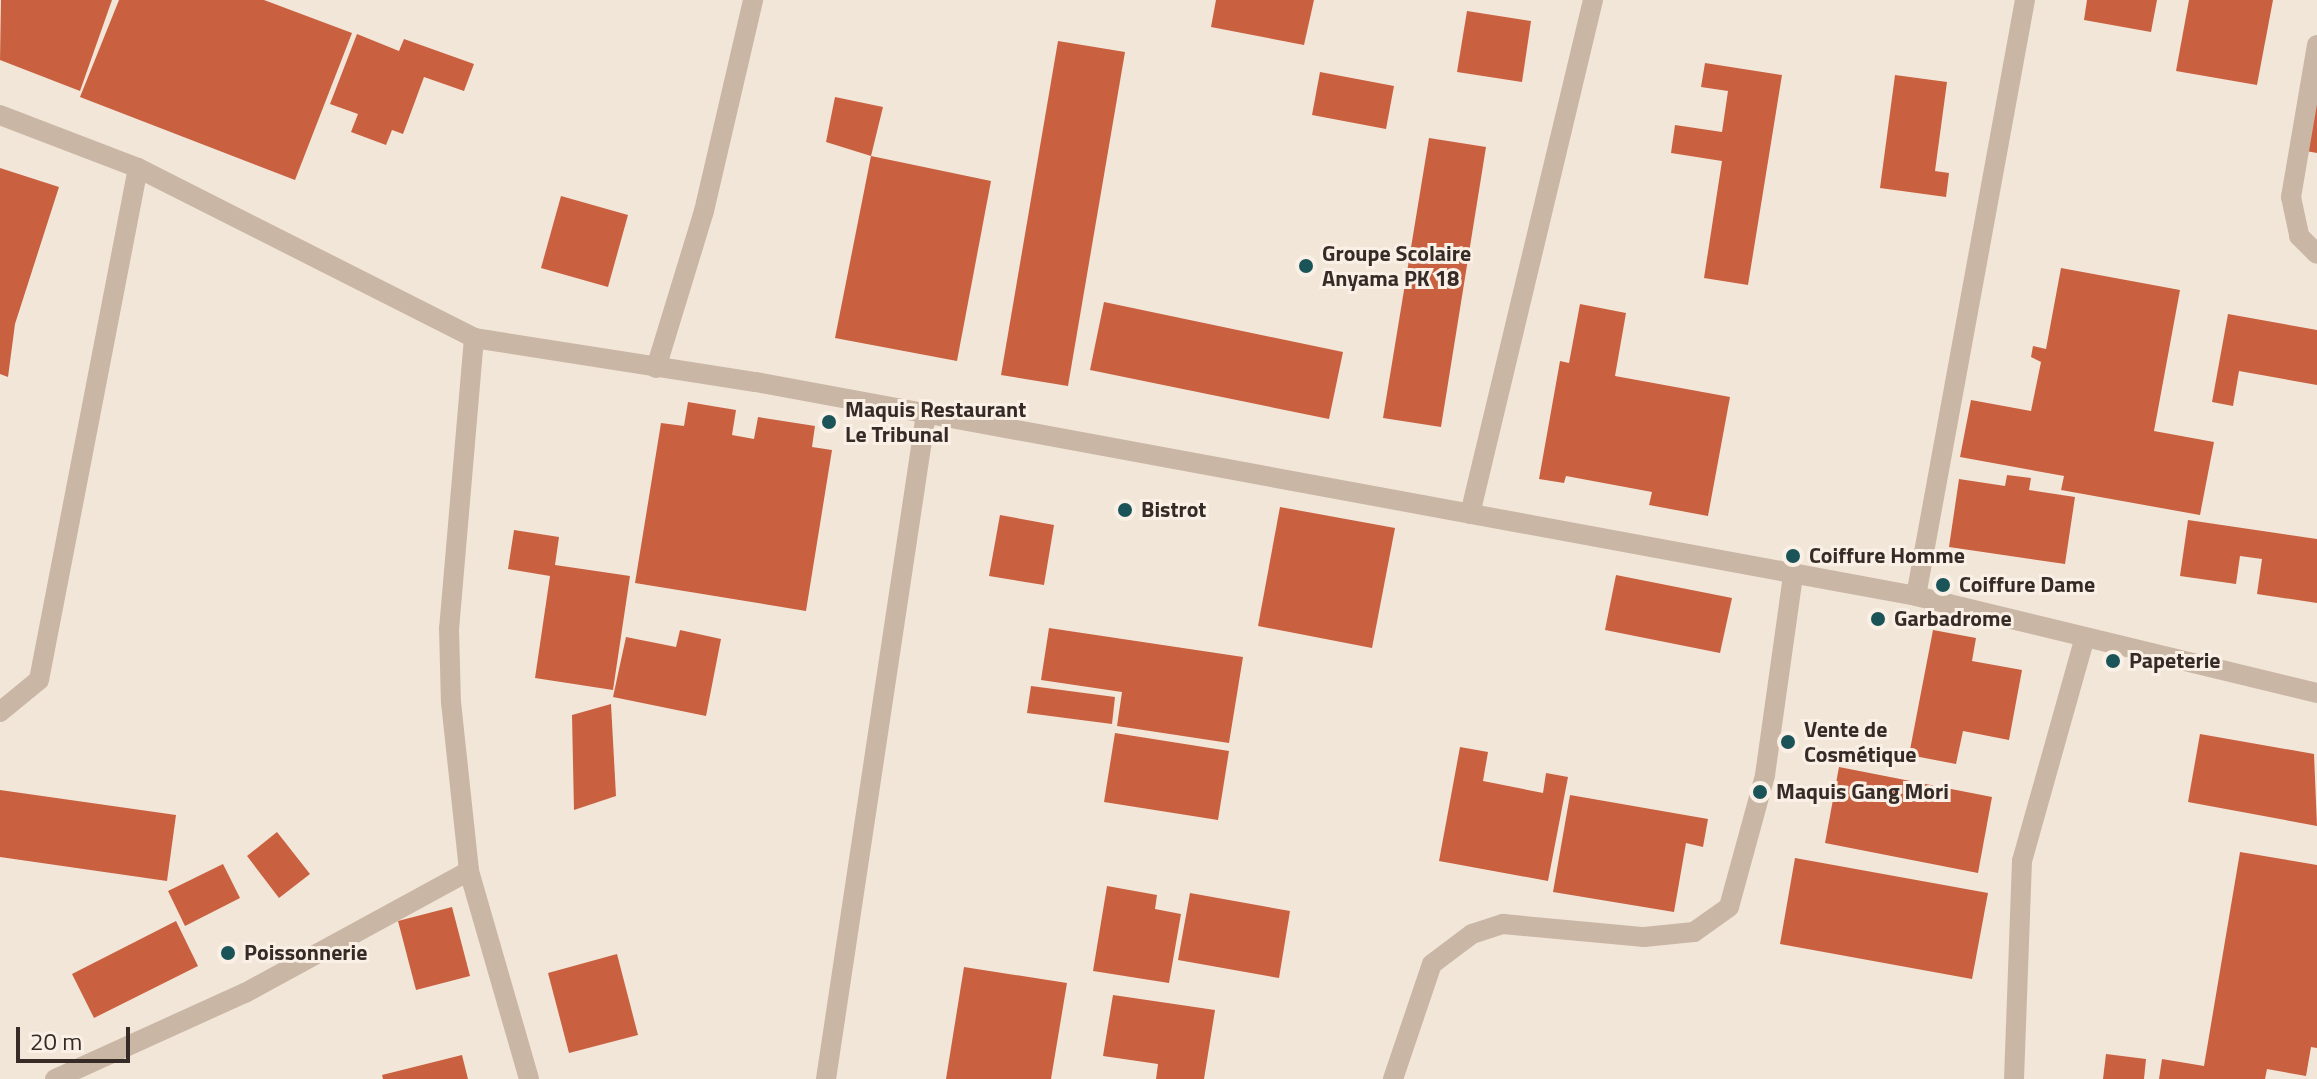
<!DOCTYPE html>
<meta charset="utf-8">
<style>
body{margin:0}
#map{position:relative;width:2317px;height:1079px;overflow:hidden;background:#f2e6d9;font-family:"Titillium Web",sans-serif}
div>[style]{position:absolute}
.building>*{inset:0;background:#c96140}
.minor>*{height:20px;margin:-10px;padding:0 10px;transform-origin:10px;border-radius:10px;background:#cab6a5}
.dots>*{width:22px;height:22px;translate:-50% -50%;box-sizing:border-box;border:4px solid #faf0e6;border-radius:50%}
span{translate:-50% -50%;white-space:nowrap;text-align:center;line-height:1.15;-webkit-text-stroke:6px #faf0e6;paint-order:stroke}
.poi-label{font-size:22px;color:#362b27;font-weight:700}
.left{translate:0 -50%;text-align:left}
.scale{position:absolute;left:16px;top:1027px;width:114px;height:36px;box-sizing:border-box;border:4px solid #362b27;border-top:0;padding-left:10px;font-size:24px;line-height:28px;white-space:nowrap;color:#362b27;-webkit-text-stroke:6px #faf0e6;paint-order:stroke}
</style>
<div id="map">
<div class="building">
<i style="clip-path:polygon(1px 0,112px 0,80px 91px,0 60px)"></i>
<i style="clip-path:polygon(119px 0,264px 0,352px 33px,295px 180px,80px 97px)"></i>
<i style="clip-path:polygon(1216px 0,1314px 0,1304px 45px,1211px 27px)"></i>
<i style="clip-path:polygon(2087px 0,2157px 0,2151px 32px,2084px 20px)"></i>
<i style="clip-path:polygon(2189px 0,2273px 0,2257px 85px,2176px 71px)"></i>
<i style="clip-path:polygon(1467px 11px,1531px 21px,1522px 82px,1457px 72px)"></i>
<i style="clip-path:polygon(357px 34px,399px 51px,404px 39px,474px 64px,464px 91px,424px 77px,403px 134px,392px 130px,386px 145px,351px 132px,358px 114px,330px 104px)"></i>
<i style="clip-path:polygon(1058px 41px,1125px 52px,1068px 386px,1001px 375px)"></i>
<i style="clip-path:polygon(1705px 63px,1782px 75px,1748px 285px,1704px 278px,1722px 161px,1671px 153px,1675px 125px,1722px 132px,1728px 91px,1701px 87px)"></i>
<i style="clip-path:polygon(1320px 72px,1394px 86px,1386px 129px,1312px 115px)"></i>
<i style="clip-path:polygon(1895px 75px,1947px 82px,1935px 171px,1949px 173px,1946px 197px,1880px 188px)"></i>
<i style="clip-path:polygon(835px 97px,883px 107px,871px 156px,826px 142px)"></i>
<i style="clip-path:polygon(2317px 101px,2317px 153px,2306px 151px)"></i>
<i style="clip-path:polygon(1429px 138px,1486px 147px,1441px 427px,1383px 418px)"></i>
<i style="clip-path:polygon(871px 156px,991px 181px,957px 361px,835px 338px)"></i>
<i style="clip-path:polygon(0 168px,59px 187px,15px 324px,8px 377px,0 374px)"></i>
<i style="clip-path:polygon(561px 196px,628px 215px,608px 287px,541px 268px)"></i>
<i style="clip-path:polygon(2061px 268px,2180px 290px,2154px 431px,2214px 442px,2200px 515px,2061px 490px,2064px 476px,1960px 457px,1971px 400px,2031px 411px,2041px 362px,2031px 357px,2033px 346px,2046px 349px)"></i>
<i style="clip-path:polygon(1104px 302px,1343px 352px,1329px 419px,1090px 370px)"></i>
<i style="clip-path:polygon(1580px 304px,1626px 313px,1615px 376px,1730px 397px,1708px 516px,1649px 505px,1652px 492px,1566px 476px,1564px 483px,1539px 479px,1560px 361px,1569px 363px)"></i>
<i style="clip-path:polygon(2228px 314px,2317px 330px,2317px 385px,2239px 371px,2233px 406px,2212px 402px)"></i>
<i style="clip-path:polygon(688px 402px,736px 410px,732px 435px,754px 439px,758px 417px,815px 426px,812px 447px,832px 450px,806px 611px,635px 583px,661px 423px,684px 426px)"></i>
<i style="clip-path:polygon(2007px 475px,2031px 478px,2029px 490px,2075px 497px,2065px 564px,1949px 547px,1959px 479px,2005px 486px)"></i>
<i style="clip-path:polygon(1280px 507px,1395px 528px,1372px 648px,1258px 626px)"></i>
<i style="clip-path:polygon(1000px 515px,1054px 525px,1044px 585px,989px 576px)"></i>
<i style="clip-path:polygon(2188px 520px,2317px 539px,2317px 603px,2257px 594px,2262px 559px,2240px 556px,2236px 584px,2180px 576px)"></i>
<i style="clip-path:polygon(514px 530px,559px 537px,555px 565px,630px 576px,613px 690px,535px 678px,550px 576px,508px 569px)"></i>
<i style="clip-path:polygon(1616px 575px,1732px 598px,1720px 653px,1605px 630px)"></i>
<i style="clip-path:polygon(1049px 628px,1243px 657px,1229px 743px,1117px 726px,1122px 692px,1041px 680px)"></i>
<i style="clip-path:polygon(680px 630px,721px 639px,706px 716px,613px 697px,626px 637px,676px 647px)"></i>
<i style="clip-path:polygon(1933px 630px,1976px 638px,1972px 661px,2022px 670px,2009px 740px,1963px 731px,1956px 764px,1909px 755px)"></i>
<i style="clip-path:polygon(1031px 686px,1115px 697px,1112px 724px,1027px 713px)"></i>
<i style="clip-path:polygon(611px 704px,616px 796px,574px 810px,572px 715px)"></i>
<i style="clip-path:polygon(1115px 733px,1229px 751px,1218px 820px,1104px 802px)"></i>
<i style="clip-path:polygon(2200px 734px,2314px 754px,2317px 826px,2188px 802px)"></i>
<i style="clip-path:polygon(1460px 747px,1488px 752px,1483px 781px,1543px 793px,1546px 773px,1568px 777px,1548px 881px,1439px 861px)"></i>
<i style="clip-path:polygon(1839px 767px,1992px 797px,1978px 873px,1825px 843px)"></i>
<i style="clip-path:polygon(0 790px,176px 815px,167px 881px,0 857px)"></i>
<i style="clip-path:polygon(1570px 795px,1708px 819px,1703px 847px,1686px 843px,1674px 912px,1553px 892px)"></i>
<i style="clip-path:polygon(277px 832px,310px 874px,279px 898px,247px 856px)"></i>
<i style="clip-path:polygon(2240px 852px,2317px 865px,2317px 1048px,2311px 1047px,2306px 1076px,2267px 1069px,2265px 1079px,2159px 1079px,2162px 1059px,2204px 1066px)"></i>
<i style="clip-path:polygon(1795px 858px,1988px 893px,1972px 979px,1780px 944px)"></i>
<i style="clip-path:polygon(223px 864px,240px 898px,185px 926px,168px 891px)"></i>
<i style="clip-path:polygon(1107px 886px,1157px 895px,1155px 909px,1181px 914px,1169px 983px,1093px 971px)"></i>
<i style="clip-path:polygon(1190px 893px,1290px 911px,1279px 978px,1178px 960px)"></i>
<i style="clip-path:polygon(452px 907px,470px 976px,416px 990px,398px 921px)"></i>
<i style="clip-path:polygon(176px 921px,198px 966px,94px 1018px,72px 974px)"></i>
<i style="clip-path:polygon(617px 954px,638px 1035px,569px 1053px,548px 973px)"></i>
<i style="clip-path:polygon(964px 967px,1067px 983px,1051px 1079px,946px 1079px)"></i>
<i style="clip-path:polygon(1113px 995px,1215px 1010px,1204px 1079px,1156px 1079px,1158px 1064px,1103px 1056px)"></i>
<i style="clip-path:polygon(2106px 1054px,2146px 1059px,2144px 1079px,2103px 1079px)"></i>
<i style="clip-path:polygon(462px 1055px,468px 1079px,383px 1079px,382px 1075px)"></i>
</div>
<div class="minor">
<i style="left:2317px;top:45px;width:154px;rotate:99.7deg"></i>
<i style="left:2291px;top:197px;width:40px;rotate:78deg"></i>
<i style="left:2299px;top:236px;width:25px;rotate:45deg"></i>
<i style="left:0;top:115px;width:148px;rotate:21deg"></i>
<i style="left:138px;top:168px;width:377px;rotate:26.8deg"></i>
<i style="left:474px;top:338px;width:285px;rotate:8.9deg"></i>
<i style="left:756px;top:382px;width:1180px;rotate:10.45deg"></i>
<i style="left:1916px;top:596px;width:413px;rotate:13.6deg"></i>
<i style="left:474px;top:338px;width:291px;rotate:94.9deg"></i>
<i style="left:449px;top:628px;width:74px;rotate:88.5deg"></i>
<i style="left:451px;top:702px;width:170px;rotate:83.9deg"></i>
<i style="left:469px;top:871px;width:216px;rotate:73.9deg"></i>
<i style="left:656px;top:368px;width:164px;rotate:-73deg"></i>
<i style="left:704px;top:211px;width:217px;rotate:-76.9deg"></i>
<i style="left:1470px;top:514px;width:529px;rotate:-76.54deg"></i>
<i style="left:1916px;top:596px;width:606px;rotate:-79.64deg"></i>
<i style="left:0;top:712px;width:50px;rotate:-39.4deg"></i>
<i style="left:39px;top:680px;width:521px;rotate:-79.06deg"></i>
<i style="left:55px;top:1079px;width:209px;rotate:-24.4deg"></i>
<i style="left:245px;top:993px;width:255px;rotate:-28.6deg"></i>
<i style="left:826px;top:1079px;width:672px;rotate:-81.45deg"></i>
<i style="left:1393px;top:1079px;width:121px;rotate:-71.3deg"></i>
<i style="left:1432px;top:964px;width:50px;rotate:-36.9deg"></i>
<i style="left:1472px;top:934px;width:33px;rotate:-18deg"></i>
<i style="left:1503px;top:924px;width:142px;rotate:5.3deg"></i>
<i style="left:1644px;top:937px;width:50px;rotate:-5.7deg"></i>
<i style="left:1694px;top:932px;width:43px;rotate:-35.5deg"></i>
<i style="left:1729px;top:907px;width:137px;rotate:-74.7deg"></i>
<i style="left:1765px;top:775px;width:202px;rotate:-82deg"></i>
<i style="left:2014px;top:1079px;width:218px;rotate:-87.9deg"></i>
<i style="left:2022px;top:861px;width:229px;rotate:-74.3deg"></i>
</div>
<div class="dots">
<i style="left:1306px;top:266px;background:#1b5458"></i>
<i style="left:829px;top:422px;background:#1b5458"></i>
<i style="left:1125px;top:510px;background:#1b5458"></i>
<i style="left:1793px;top:556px;background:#1b5458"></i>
<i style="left:1943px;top:585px;background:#1b5458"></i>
<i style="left:1878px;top:619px;background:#1b5458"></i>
<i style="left:2113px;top:661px;background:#1b5458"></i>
<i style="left:1788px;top:742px;background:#1b5458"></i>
<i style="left:1760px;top:792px;background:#1b5458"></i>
<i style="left:228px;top:953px;background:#1b5458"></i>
</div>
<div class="poi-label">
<span class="left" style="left:1322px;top:266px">Groupe Scolaire<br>Anyama PK 18</span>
<span class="left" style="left:845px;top:422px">Maquis Restaurant<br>Le Tribunal</span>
<span class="left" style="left:1141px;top:510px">Bistrot</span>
<span class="left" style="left:1809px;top:556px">Coiffure Homme</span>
<span class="left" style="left:1959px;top:585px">Coiffure Dame</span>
<span class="left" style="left:1894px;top:619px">Garbadrome</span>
<span class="left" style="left:2129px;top:661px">Papeterie</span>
<span class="left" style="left:1804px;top:742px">Vente de<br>Cosmétique</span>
<span class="left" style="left:1776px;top:792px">Maquis Gang Mori</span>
<span class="left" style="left:244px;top:953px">Poissonnerie</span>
</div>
<div class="scale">20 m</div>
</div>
